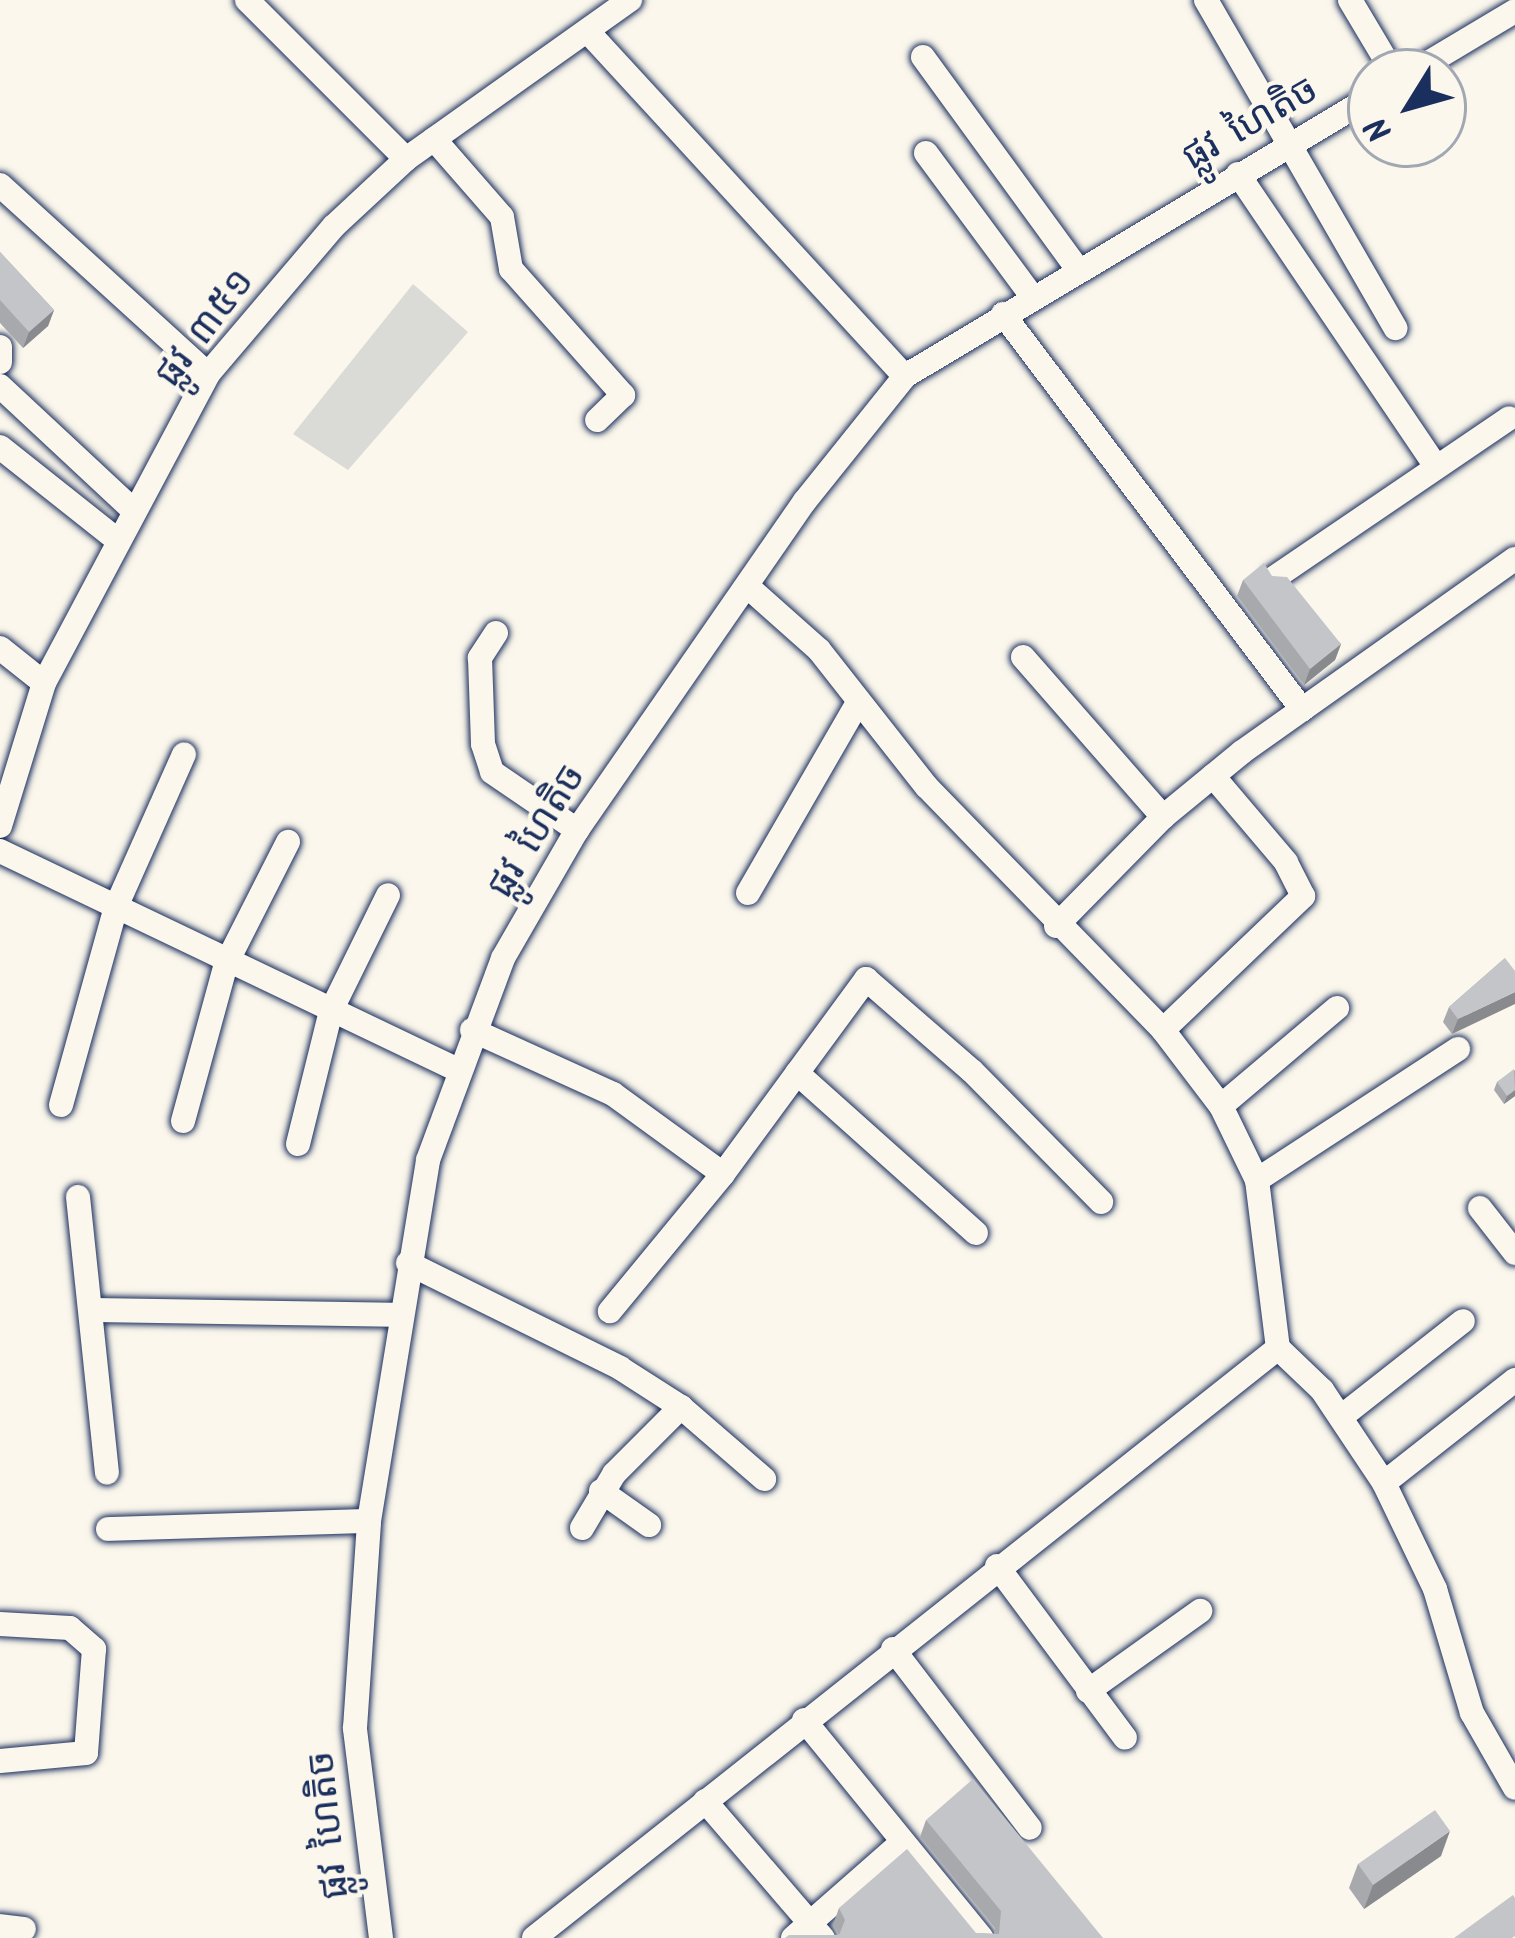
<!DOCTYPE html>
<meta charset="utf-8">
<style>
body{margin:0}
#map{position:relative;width:1515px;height:1938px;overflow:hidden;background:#fbf7ec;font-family:Kalam,"Noto Sans Khmer",sans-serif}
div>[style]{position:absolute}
.green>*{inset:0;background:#dadad7}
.roads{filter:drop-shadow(0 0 3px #1b2f5e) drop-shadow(0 0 3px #1b2f5e)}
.minor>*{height:24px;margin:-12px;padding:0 12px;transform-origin:12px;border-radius:12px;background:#fbf7ec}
.wall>*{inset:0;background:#a8a9ad}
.shaded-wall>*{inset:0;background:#888a8d}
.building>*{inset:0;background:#c3c5c9}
span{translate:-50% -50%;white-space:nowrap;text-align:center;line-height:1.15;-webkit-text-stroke:9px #fbf7ec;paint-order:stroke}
.street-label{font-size:39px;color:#1b2f5e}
.north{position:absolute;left:1347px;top:48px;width:120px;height:120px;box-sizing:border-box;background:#fbf7ec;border:3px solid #a1a7b3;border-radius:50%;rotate:233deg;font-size:33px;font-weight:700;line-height:48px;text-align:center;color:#1b2f5e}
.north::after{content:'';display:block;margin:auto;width:42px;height:54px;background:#1b2f5e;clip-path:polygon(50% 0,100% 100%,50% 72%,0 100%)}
</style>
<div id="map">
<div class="green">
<i style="clip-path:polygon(413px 284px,468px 332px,348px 470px,293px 434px)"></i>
</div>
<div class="roads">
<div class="minor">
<i style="left:247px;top:0;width:225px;rotate:45deg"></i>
<i style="left:1206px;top:0;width:379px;rotate:60deg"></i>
<i style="left:1350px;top:0;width:84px;rotate:59.2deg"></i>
<i style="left:590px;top:34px;width:465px;rotate:47.4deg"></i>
<i style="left:923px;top:57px;width:261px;rotate:53.9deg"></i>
<i style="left:1413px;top:72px;width:119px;rotate:-30.9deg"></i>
<i style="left:434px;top:139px;width:103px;rotate:48.9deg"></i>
<i style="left:502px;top:217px;width:53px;rotate:80.2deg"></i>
<i style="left:511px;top:269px;width:169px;rotate:48.4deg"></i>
<i style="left:623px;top:395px;width:36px;rotate:136deg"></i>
<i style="left:926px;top:153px;width:178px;rotate:53.5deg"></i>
<i style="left:1238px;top:174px;width:351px;rotate:55.9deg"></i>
<i style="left:0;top:185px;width:281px;rotate:42.3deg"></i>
<i style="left:1003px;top:314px;width:496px;rotate:52.9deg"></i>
<i style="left:0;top:347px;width:15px;rotate:90deg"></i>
<i style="left:0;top:386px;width:179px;rotate:43deg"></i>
<i style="left:0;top:447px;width:147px;rotate:38.4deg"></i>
<i style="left:1274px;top:578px;width:284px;rotate:-34.2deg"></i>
<i style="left:747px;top:586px;width:96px;rotate:41.6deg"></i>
<i style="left:819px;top:650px;width:174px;rotate:51.8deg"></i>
<i style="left:927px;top:787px;width:339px;rotate:45.8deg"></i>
<i style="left:1163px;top:1030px;width:96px;rotate:52.7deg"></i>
<i style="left:1221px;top:1106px;width:82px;rotate:64.1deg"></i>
<i style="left:1257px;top:1180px;width:169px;rotate:82.9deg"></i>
<i style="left:1278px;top:1348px;width:61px;rotate:43.7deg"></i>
<i style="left:1322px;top:1390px;width:112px;rotate:56.3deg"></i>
<i style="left:1384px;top:1483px;width:118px;rotate:64.3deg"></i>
<i style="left:1435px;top:1589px;width:129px;rotate:73.4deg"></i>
<i style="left:1472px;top:1713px;width:86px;rotate:60.2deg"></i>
<i style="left:496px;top:633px;width:30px;rotate:123deg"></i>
<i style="left:480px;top:658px;width:86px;rotate:88deg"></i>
<i style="left:483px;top:744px;width:29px;rotate:72deg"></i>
<i style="left:492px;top:772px;width:103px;rotate:34.3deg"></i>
<i style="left:0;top:648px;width:56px;rotate:38.5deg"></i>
<i style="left:1023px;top:657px;width:213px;rotate:48.8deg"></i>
<i style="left:0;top:826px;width:150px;rotate:-72.9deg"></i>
<i style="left:44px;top:683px;width:350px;rotate:-62deg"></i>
<i style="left:208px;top:374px;width:194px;rotate:-49.6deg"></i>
<i style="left:334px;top:226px;width:98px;rotate:-42.9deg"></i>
<i style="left:406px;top:159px;width:275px;rotate:-35.4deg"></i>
<i style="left:0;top:851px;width:505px;rotate:25.55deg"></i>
<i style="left:748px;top:893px;width:218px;rotate:-60deg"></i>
<i style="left:1056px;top:926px;width:153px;rotate:-45.5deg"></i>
<i style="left:1163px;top:817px;width:102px;rotate:-39.4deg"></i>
<i style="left:1242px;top:752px;width:334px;rotate:-35.3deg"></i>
<i style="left:472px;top:1030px;width:155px;rotate:24.4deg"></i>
<i style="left:613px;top:1094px;width:136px;rotate:36deg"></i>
<i style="left:723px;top:1174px;width:178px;rotate:129.5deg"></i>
<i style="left:1163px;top:1030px;width:194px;rotate:-43.7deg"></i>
<i style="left:1303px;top:896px;width:38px;rotate:-117deg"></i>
<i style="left:1286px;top:862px;width:113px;rotate:-130.3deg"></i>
<i style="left:797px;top:1073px;width:240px;rotate:41.8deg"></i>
<i style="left:61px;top:1105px;width:205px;rotate:-74.5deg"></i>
<i style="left:116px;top:907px;width:167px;rotate:-66deg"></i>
<i style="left:1221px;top:1106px;width:152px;rotate:-40.2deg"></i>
<i style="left:183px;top:1121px;width:163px;rotate:-74.7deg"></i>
<i style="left:226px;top:964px;width:137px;rotate:-63.1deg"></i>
<i style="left:298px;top:1144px;width:137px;rotate:-76.1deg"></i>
<i style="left:331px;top:1011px;width:129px;rotate:-63.8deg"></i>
<i style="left:723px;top:1174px;width:242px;rotate:-53.7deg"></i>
<i style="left:866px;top:979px;width:140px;rotate:41deg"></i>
<i style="left:972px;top:1071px;width:184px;rotate:45.4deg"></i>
<i style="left:1257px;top:1180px;width:240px;rotate:-33.1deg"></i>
<i style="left:78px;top:1197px;width:277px;rotate:84deg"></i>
<i style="left:1480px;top:1208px;width:57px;rotate:52.1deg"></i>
<i style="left:408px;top:1263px;width:237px;rotate:26.3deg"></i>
<i style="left:620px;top:1368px;width:72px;rotate:32.6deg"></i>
<i style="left:681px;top:1407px;width:110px;rotate:40.9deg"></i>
<i style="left:91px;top:1310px;width:306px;rotate:0.9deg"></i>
<i style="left:1341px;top:1417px;width:155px;rotate:-38.2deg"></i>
<i style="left:1384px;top:1483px;width:167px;rotate:-38.2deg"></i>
<i style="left:601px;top:1491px;width:59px;rotate:35.3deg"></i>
<i style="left:582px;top:1528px;width:63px;rotate:-59.3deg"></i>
<i style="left:614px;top:1474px;width:95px;rotate:-45deg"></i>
<i style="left:108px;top:1529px;width:261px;rotate:-1.8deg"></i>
<i style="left:997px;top:1566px;width:214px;rotate:53.3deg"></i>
<i style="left:0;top:1624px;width:70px;rotate:3.3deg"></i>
<i style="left:70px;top:1628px;width:32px;rotate:41deg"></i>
<i style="left:94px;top:1649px;width:104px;rotate:94.4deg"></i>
<i style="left:86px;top:1753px;width:86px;rotate:174.7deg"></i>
<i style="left:893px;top:1649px;width:225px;rotate:52.6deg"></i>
<i style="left:1088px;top:1691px;width:138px;rotate:-35.5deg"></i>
<i style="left:804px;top:1720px;width:281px;rotate:50.8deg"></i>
<i style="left:705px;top:1801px;width:181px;rotate:49.3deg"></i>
<i style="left:0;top:1926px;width:24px;rotate:7deg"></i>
<i style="left:381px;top:1938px;width:212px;rotate:-97.1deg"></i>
<i style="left:355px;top:1728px;width:207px;rotate:-86.1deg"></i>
<i style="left:369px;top:1521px;width:366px;rotate:-80.7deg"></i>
<i style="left:428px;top:1160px;width:215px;rotate:-69.6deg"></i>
<i style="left:503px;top:958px;width:148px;rotate:-60deg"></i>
<i style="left:577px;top:830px;width:400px;rotate:-55.3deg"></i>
<i style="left:805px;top:501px;width:160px;rotate:-51.3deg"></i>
<i style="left:905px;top:376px;width:543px;rotate:-30.91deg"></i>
<i style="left:534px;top:1938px;width:950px;rotate:-38.41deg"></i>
<i style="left:793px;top:1938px;width:142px;rotate:-41.3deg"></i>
</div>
</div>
<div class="wall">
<i style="clip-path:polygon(0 252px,54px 310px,48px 326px,23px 348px,0 323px)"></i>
<i style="clip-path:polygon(1272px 576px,1341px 644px,1335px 660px,1304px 685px,1237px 596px,1243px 580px)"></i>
<i style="clip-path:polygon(1505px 958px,1452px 1034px,1443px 1022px,1449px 1007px)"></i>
<i style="clip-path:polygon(1515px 1070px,1515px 1096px,1504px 1104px,1494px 1090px,1497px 1082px)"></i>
<i style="clip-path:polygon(926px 1820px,1103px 1938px,839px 1935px,833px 1925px,839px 1908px,976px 1933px,994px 1934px,995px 1928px,920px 1837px)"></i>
<i style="clip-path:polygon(1441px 1856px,1364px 1909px,1349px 1888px,1358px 1864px)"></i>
</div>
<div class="shaded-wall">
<i style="clip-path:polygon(54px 310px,48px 326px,23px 348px,29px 332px)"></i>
<i style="clip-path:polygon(1341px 644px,1335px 660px,1304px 685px,1310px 669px)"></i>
<i style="clip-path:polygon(1515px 992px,1515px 1004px,1452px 1034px,1458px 1019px)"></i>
<i style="clip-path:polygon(1515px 1090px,1515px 1096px,1504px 1104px,1507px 1096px)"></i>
<i style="clip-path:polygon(1450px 1831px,1441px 1856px,1364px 1909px,1373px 1885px)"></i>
</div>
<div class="building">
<i style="clip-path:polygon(0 252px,54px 310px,29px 332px,0 300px)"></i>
<i style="clip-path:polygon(1264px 563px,1272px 576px,1287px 577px,1341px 644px,1310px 669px,1243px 580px)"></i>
<i style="clip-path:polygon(1505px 958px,1515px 971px,1515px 992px,1458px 1019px,1449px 1007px)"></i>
<i style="clip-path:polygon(1514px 1069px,1515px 1090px,1507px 1096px,1497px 1082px)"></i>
<i style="clip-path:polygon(973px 1779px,1103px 1938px,785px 1938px,789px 1935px,839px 1935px,845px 1920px,839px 1908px,907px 1849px,976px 1933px,999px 1934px,1001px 1911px,926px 1820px)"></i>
<i style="clip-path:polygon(1435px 1810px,1450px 1831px,1373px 1885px,1358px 1864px)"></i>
<i style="clip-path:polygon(1513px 1895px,1515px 1898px,1515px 1936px,1512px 1938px,1454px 1938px)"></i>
</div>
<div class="street-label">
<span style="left:1251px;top:125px;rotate:-30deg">ផ្លូវ ហៃតិច</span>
<span style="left:206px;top:329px;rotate:-53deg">ផ្លូវ ៣៥១</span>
<span style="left:538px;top:832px;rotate:-58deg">ផ្លូវ ហៃតិច</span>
<span style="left:330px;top:1825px;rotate:-96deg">ផ្លូវ ហៃតិច</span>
</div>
<div class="north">N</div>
</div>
